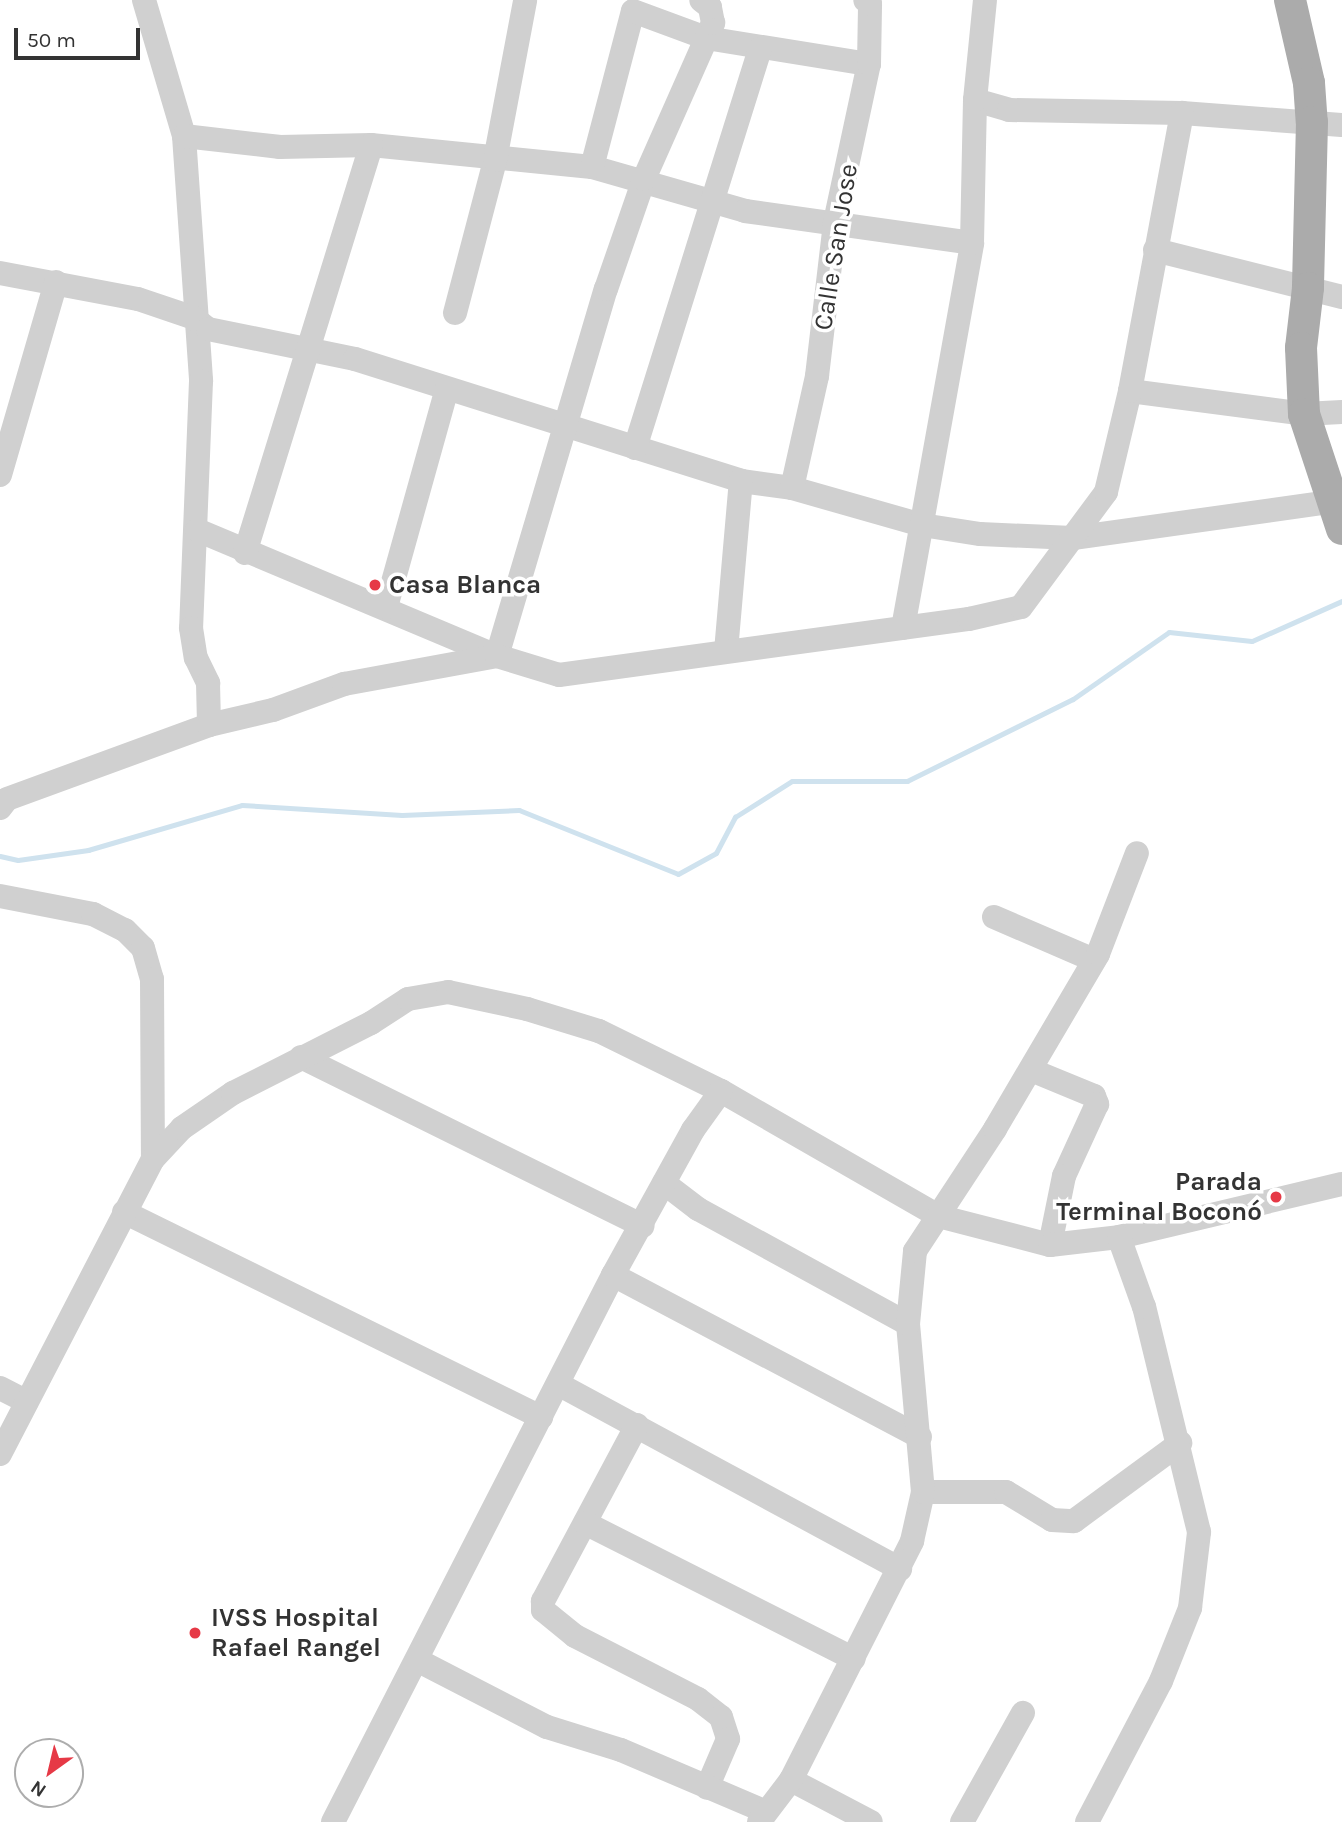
<!DOCTYPE html>
<meta charset="utf-8">
<style>
body{margin:0}
#map{position:relative;width:1342px;height:1822px;overflow:hidden;background:#fff;font-family:Karla,sans-serif}
div>[style]{position:absolute}
.stream>*{height:5px;margin:-2.5px;padding:0 2.5px;transform-origin:2.5px;border-radius:2.5px;background:#cfe2ee}
.minor>*{height:24px;margin:-12px;padding:0 12px;transform-origin:12px;border-radius:12px;background:#d0d0d0}
.major>*{height:32px;margin:-16px;padding:0 16px;transform-origin:16px;border-radius:16px;background:#ababab}
.dots>*{width:19px;height:19px;translate:-50% -50%;box-sizing:border-box;border:4px solid #fff;border-radius:50%}
span{translate:-50% -50%;white-space:nowrap;text-align:center;line-height:1.15;-webkit-text-stroke:7px #fff;paint-order:stroke}
.street-label{font-size:26px;color:#333}
.poi-label{font-size:26px;color:#333;font-weight:700}
.left{translate:0 -50%;text-align:left}
.right{translate:-100% -50%;text-align:right}
.north{position:absolute;left:14px;top:1738px;width:70px;height:70px;box-sizing:border-box;background:#fff;border:2px solid #adadad;border-radius:50%;rotate:214deg;font-size:19px;font-weight:700;line-height:28px;text-align:center;color:#333}
.north::after{content:'';display:block;margin:auto;width:24px;height:32px;background:#e63946;clip-path:polygon(50% 0,100% 100%,50% 72%,0 100%)}
.scale{position:absolute;left:14px;top:28px;width:126px;height:32px;box-sizing:border-box;border:4px solid #333;border-top:0;padding-left:9px;font-size:21px;line-height:24px;white-space:nowrap;color:#333;-webkit-text-stroke:5px #fff;paint-order:stroke}
</style>
<div id="map">
<div class="stream">
<i style="left:0;top:856px;width:18px;rotate:13deg"></i>
<i style="left:18px;top:860px;width:71px;rotate:-8.1deg"></i>
<i style="left:88px;top:850px;width:160px;rotate:-16.3deg"></i>
<i style="left:242px;top:805px;width:160px;rotate:3.6deg"></i>
<i style="left:402px;top:815px;width:117px;rotate:-2.4deg"></i>
<i style="left:519px;top:810px;width:171px;rotate:21.9deg"></i>
<i style="left:678px;top:874px;width:43px;rotate:-28.9deg"></i>
<i style="left:716px;top:853px;width:41px;rotate:-62.2deg"></i>
<i style="left:735px;top:817px;width:67px;rotate:-32.3deg"></i>
<i style="left:792px;top:781px;width:115px"></i>
<i style="left:907px;top:781px;width:185px;rotate:-26.3deg"></i>
<i style="left:1073px;top:699px;width:117px;rotate:-34.9deg"></i>
<i style="left:1169px;top:632px;width:83px;rotate:6.2deg"></i>
<i style="left:1252px;top:641px;width:98px;rotate:-24deg"></i>
</div>
<div class="minor">
<i style="left:144px;top:0;width:142px;rotate:73.6deg"></i>
<i style="left:184px;top:136px;width:246px;rotate:86deg"></i>
<i style="left:201px;top:381px;width:247px;rotate:92.3deg"></i>
<i style="left:191px;top:628px;width:30px;rotate:81deg"></i>
<i style="left:196px;top:658px;width:28px;rotate:64deg"></i>
<i style="left:208px;top:683px;width:42px;rotate:88.6deg"></i>
<i style="left:975px;top:100px;width:35px;rotate:16deg"></i>
<i style="left:1009px;top:110px;width:173px;rotate:1deg"></i>
<i style="left:1182px;top:113px;width:160px;rotate:4.3deg"></i>
<i style="left:184px;top:136px;width:97px;rotate:6.5deg"></i>
<i style="left:280px;top:147px;width:91px;rotate:-1.3deg"></i>
<i style="left:371px;top:145px;width:222px;rotate:5.7deg"></i>
<i style="left:592px;top:167px;width:159px;rotate:16deg"></i>
<i style="left:745px;top:211px;width:229px;rotate:8deg"></i>
<i style="left:592px;top:167px;width:161px;rotate:-75.3deg"></i>
<i style="left:633px;top:11px;width:78px;rotate:20.3deg"></i>
<i style="left:706px;top:38px;width:165px;rotate:9.1deg"></i>
<i style="left:1155px;top:250px;width:193px;rotate:14.1deg"></i>
<i style="left:0;top:273px;width:140px;rotate:10.7deg"></i>
<i style="left:138px;top:299px;width:59px;rotate:18.7deg"></i>
<i style="left:194px;top:318px;width:18px;rotate:38deg"></i>
<i style="left:208px;top:329px;width:150px;rotate:11.5deg"></i>
<i style="left:355px;top:359px;width:405px;rotate:17.5deg"></i>
<i style="left:741px;top:481px;width:51px;rotate:7.8deg"></i>
<i style="left:792px;top:488px;width:135px;rotate:15.9deg"></i>
<i style="left:922px;top:525px;width:59px;rotate:8.8deg"></i>
<i style="left:980px;top:534px;width:93px;rotate:2.5deg"></i>
<i style="left:1073px;top:538px;width:265px;rotate:-8deg"></i>
<i style="left:455px;top:313px;width:158px;rotate:-75.3deg"></i>
<i style="left:495px;top:160px;width:162px;rotate:-79.3deg"></i>
<i style="left:1130px;top:391px;width:176px;rotate:7.5deg"></i>
<i style="left:1304px;top:414px;width:38px;rotate:-3deg"></i>
<i style="left:635px;top:448px;width:418px;rotate:-72.6deg"></i>
<i style="left:0;top:475px;width:201px;rotate:-73.8deg"></i>
<i style="left:792px;top:488px;width:115px;rotate:-77.4deg"></i>
<i style="left:817px;top:376px;width:155px;rotate:-83.3deg"></i>
<i style="left:835px;top:222px;width:162px;rotate:-77.9deg"></i>
<i style="left:869px;top:64px;width:60px;rotate:-89deg"></i>
<i style="left:870px;top:4px;width:6px;rotate:-141deg"></i>
<i style="left:197px;top:530px;width:325px;rotate:22.8deg"></i>
<i style="left:497px;top:656px;width:383px;rotate:-73.5deg"></i>
<i style="left:606px;top:289px;width:116px;rotate:-70.9deg"></i>
<i style="left:644px;top:179px;width:171px;rotate:-66.1deg"></i>
<i style="left:713px;top:23px;width:16px;rotate:-101deg"></i>
<i style="left:710px;top:7px;width:11px;rotate:-142deg"></i>
<i style="left:245px;top:553px;width:427px;rotate:-72.8deg"></i>
<i style="left:386px;top:607px;width:226px;rotate:-74.4deg"></i>
<i style="left:903px;top:628px;width:391px;rotate:-79.8deg"></i>
<i style="left:972px;top:243px;width:143px;rotate:-88.8deg"></i>
<i style="left:975px;top:100px;width:100px;rotate:-84.3deg"></i>
<i style="left:726px;top:651px;width:171px;rotate:-85deg"></i>
<i style="left:0;top:808px;width:11px;rotate:-52deg"></i>
<i style="left:7px;top:799px;width:215px;rotate:-20.1deg"></i>
<i style="left:209px;top:725px;width:66px;rotate:-13.2deg"></i>
<i style="left:273px;top:710px;width:76px;rotate:-20.1deg"></i>
<i style="left:344px;top:684px;width:156px;rotate:-10.4deg"></i>
<i style="left:497px;top:656px;width:65px;rotate:17deg"></i>
<i style="left:559px;top:675px;width:414px;rotate:-7.8deg"></i>
<i style="left:969px;top:619px;width:53px;rotate:-13deg"></i>
<i style="left:1021px;top:607px;width:143px;rotate:-53.5deg"></i>
<i style="left:1106px;top:492px;width:104px;rotate:-76.6deg"></i>
<i style="left:1130px;top:391px;width:283px;rotate:-79.4deg"></i>
<i style="left:0;top:896px;width:95px;rotate:11deg"></i>
<i style="left:93px;top:914px;width:36px;rotate:27deg"></i>
<i style="left:125px;top:930px;width:25px;rotate:45deg"></i>
<i style="left:143px;top:948px;width:32px;rotate:74deg"></i>
<i style="left:152px;top:979px;width:180px;rotate:89.7deg"></i>
<i style="left:994px;top:917px;width:109px;rotate:23.3deg"></i>
<i style="left:301px;top:1057px;width:381px;rotate:26.3deg"></i>
<i style="left:1031px;top:1070px;width:68px;rotate:22.4deg"></i>
<i style="left:1094px;top:1096px;width:9px;rotate:69deg"></i>
<i style="left:1097px;top:1104px;width:79px;rotate:114.6deg"></i>
<i style="left:1064px;top:1176px;width:70px;rotate:101.5deg"></i>
<i style="left:664px;top:1183px;width:43px;rotate:37.4deg"></i>
<i style="left:698px;top:1209px;width:239px;rotate:28.7deg"></i>
<i style="left:124px;top:1212px;width:465px;rotate:26.2deg"></i>
<i style="left:613px;top:1275px;width:347px;rotate:27.8deg"></i>
<i style="left:558px;top:1384px;width:389px;rotate:28.4deg"></i>
<i style="left:0;top:1388px;width:30px;rotate:27deg"></i>
<i style="left:637px;top:1425px;width:200px;rotate:118.1deg"></i>
<i style="left:543px;top:1601px;width:9px;rotate:90deg"></i>
<i style="left:543px;top:1610px;width:41px;rotate:39.1deg"></i>
<i style="left:575px;top:1636px;width:138px;rotate:27.1deg"></i>
<i style="left:698px;top:1699px;width:29px;rotate:38deg"></i>
<i style="left:721px;top:1717px;width:23px;rotate:72deg"></i>
<i style="left:728px;top:1739px;width:53px;rotate:113.2deg"></i>
<i style="left:0;top:1454px;width:332px;rotate:-62.6deg"></i>
<i style="left:153px;top:1159px;width:42px;rotate:-46.9deg"></i>
<i style="left:182px;top:1128px;width:62px;rotate:-34.5deg"></i>
<i style="left:233px;top:1093px;width:155px;rotate:-26.9deg"></i>
<i style="left:371px;top:1023px;width:44px;rotate:-33deg"></i>
<i style="left:408px;top:999px;width:41px;rotate:-9.9deg"></i>
<i style="left:448px;top:992px;width:81px;rotate:12.1deg"></i>
<i style="left:527px;top:1009px;width:75px;rotate:17deg"></i>
<i style="left:599px;top:1031px;width:136px;rotate:26.2deg"></i>
<i style="left:721px;top:1091px;width:250px;rotate:29.9deg"></i>
<i style="left:938px;top:1216px;width:116px;rotate:14.5deg"></i>
<i style="left:1050px;top:1245px;width:69px;rotate:-6.6deg"></i>
<i style="left:1119px;top:1237px;width:229px;rotate:-13.4deg"></i>
<i style="left:923px;top:1492px;width:83px"></i>
<i style="left:1006px;top:1492px;width:54px;rotate:31.3deg"></i>
<i style="left:1052px;top:1520px;width:22px;rotate:3deg"></i>
<i style="left:1074px;top:1521px;width:132px;rotate:-36.3deg"></i>
<i style="left:585px;top:1523px;width:301px;rotate:26.8deg"></i>
<i style="left:417px;top:1660px;width:146px;rotate:27.3deg"></i>
<i style="left:547px;top:1727px;width:77px;rotate:17.3deg"></i>
<i style="left:621px;top:1750px;width:155px;rotate:23.1deg"></i>
<i style="left:791px;top:1780px;width:90px;rotate:27.7deg"></i>
<i style="left:333px;top:1822px;width:614px;rotate:-62.89deg"></i>
<i style="left:613px;top:1275px;width:166px;rotate:-61.1deg"></i>
<i style="left:693px;top:1130px;width:48px;rotate:-54.3deg"></i>
<i style="left:759px;top:1822px;width:53px;rotate:-52.7deg"></i>
<i style="left:791px;top:1780px;width:268px;rotate:-63.1deg"></i>
<i style="left:912px;top:1541px;width:50px;rotate:-77.3deg"></i>
<i style="left:923px;top:1492px;width:169px;rotate:-95.1deg"></i>
<i style="left:908px;top:1324px;width:73px;rotate:-84.5deg"></i>
<i style="left:915px;top:1251px;width:146px;rotate:-56.7deg"></i>
<i style="left:995px;top:1129px;width:203px;rotate:-59.5deg"></i>
<i style="left:1098px;top:954px;width:108px;rotate:-68.9deg"></i>
<i style="left:962px;top:1822px;width:125px;rotate:-60.8deg"></i>
<i style="left:1087px;top:1822px;width:159px;rotate:-62.3deg"></i>
<i style="left:1161px;top:1681px;width:79px;rotate:-68.3deg"></i>
<i style="left:1190px;top:1608px;width:77px;rotate:-83.2deg"></i>
<i style="left:1199px;top:1532px;width:232px;rotate:-103.7deg"></i>
<i style="left:1144px;top:1307px;width:74px;rotate:-109.7deg"></i>
</div>
<div class="major">
<i style="left:1290px;top:0;width:85px;rotate:77.1deg"></i>
<i style="left:1309px;top:83px;width:39px;rotate:86deg"></i>
<i style="left:1312px;top:122px;width:166px;rotate:91.4deg"></i>
<i style="left:1308px;top:288px;width:60px;rotate:96.7deg"></i>
<i style="left:1301px;top:348px;width:66px;rotate:87.4deg"></i>
<i style="left:1304px;top:414px;width:121px;rotate:71.7deg"></i>
</div>
<div class="dots">
<i style="left:375px;top:585px;background:#e63946"></i>
<i style="left:1276px;top:1197px;background:#e63946"></i>
<i style="left:195px;top:1633px;background:#e63946"></i>
</div>
<div class="street-label">
<span style="left:836px;top:247px;rotate:-81deg">Calle San Jose</span>
</div>
<div class="poi-label">
<span class="left" style="left:389px;top:585px">Casa Blanca</span>
<span class="right" style="left:1262px;top:1197px">Parada<br>Terminal Boconó</span>
<span class="left" style="left:211px;top:1633px">IVSS Hospital<br>Rafael Rangel</span>
</div>
<div class="north">N</div>
<div class="scale">50 m</div>
</div>
